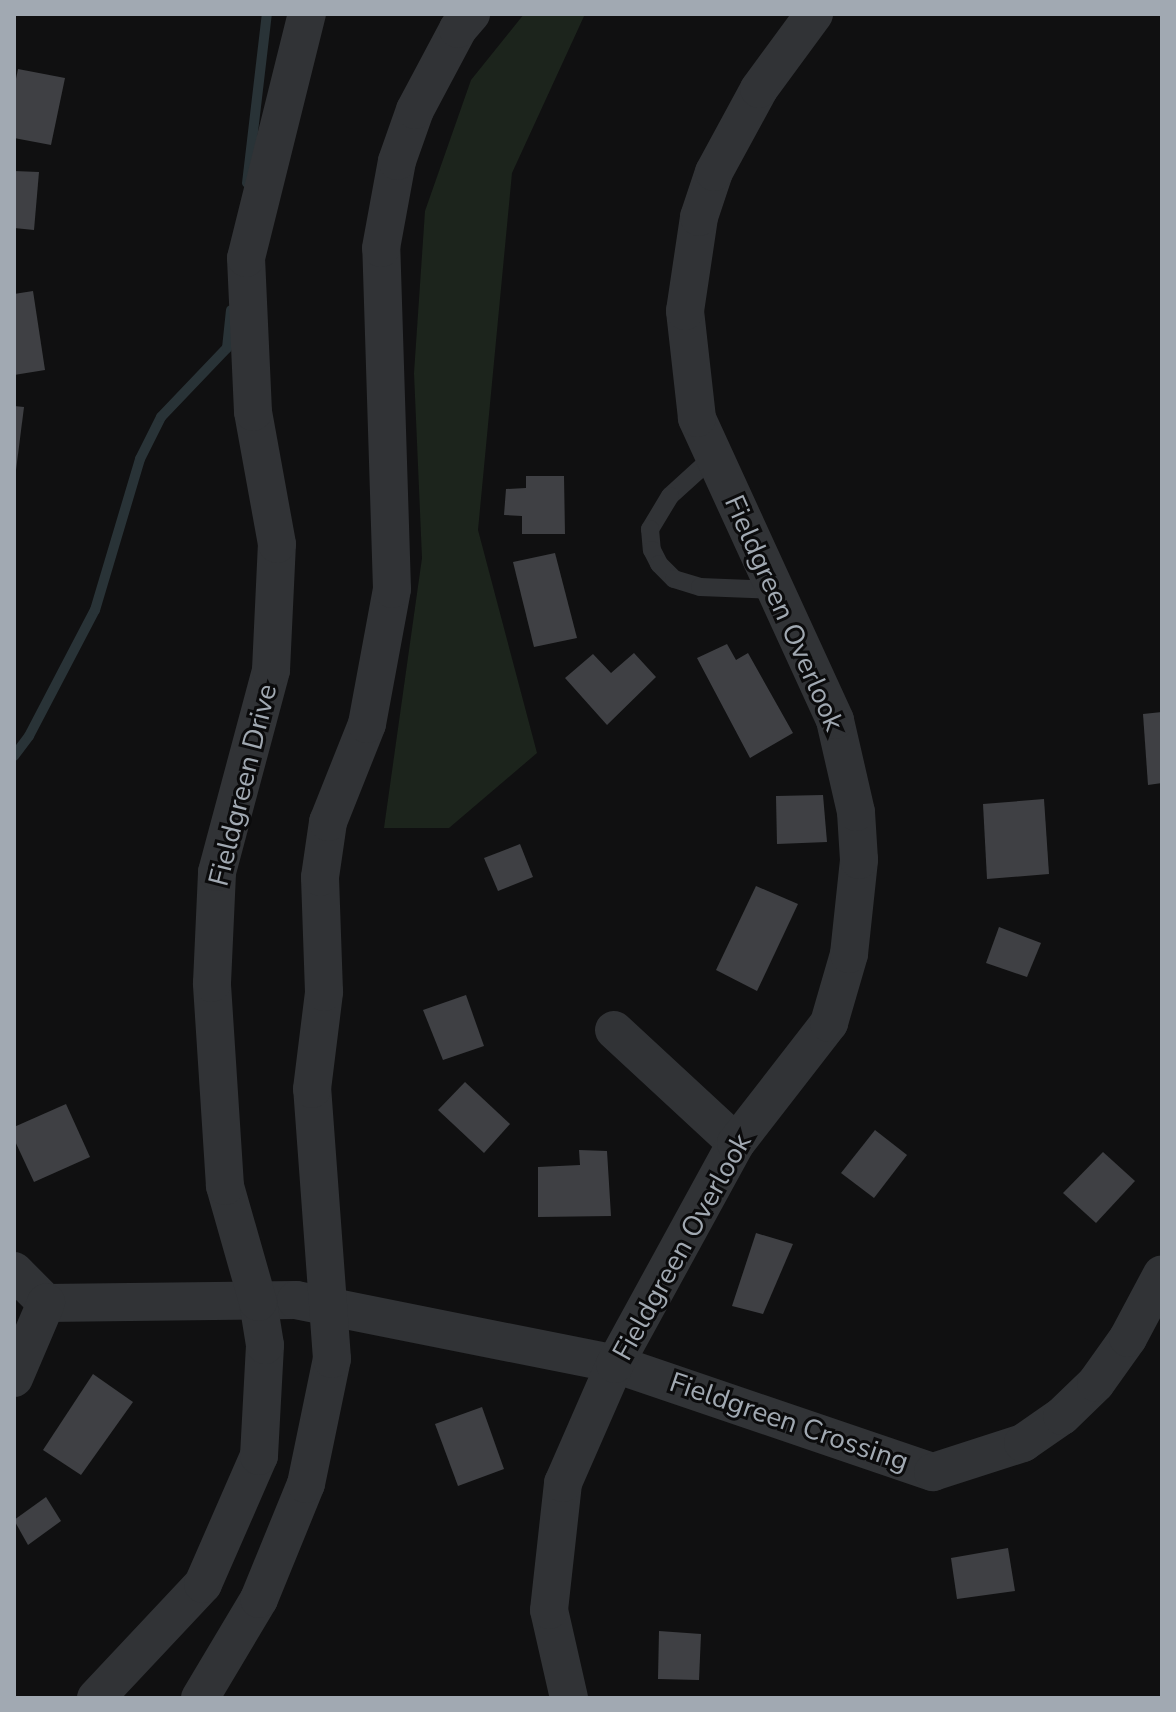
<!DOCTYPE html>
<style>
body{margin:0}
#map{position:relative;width:1176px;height:1712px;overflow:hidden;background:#101011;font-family:"Nunito Sans",sans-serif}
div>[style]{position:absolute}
.green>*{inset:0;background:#1c241c}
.stream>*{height:10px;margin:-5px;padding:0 5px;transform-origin:5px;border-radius:5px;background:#293337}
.building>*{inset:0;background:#3f4044}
.service>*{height:18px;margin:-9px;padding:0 9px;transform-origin:9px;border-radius:9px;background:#313336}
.minor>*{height:38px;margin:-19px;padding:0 19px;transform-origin:19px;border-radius:19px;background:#313336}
span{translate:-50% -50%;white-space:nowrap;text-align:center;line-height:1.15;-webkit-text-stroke:6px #0b0b0c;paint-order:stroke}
.street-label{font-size:28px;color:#a1a9b2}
.frame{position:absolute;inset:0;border:16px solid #a1a9b2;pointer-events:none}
</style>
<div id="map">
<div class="green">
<i style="clip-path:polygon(524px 14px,585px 14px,512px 173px,478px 530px,537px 753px,449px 828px,384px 828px,422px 558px,414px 373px,425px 211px,471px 80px)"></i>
</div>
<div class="stream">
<i style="left:247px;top:183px;width:170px;rotate:-83.3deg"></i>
<i style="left:14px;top:756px;width:25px;rotate:-53deg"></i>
<i style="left:29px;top:736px;width:142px;rotate:-62.4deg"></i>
<i style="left:95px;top:610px;width:158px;rotate:-73.4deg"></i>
<i style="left:140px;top:459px;width:47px;rotate:-63.4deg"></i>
<i style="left:161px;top:417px;width:95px;rotate:-46.3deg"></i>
<i style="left:227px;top:348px;width:38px;rotate:-84deg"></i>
</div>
<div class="building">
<i style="clip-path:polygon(18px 69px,65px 78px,51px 145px,14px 138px,14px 88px)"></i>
<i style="clip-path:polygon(14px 171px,39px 172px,34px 230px,14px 228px)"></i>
<i style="clip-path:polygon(33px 291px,45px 370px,14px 375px,14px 294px)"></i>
<i style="clip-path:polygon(14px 406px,24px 407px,16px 470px,14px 470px)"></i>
<i style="clip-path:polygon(526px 476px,564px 476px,565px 534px,522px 534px,522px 516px,504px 515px,506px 489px,526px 488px)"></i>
<i style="clip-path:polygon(555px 553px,577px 638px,534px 647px,513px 562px)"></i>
<i style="clip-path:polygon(727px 644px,736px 660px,748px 653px,793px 733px,750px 758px,697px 658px)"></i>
<i style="clip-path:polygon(634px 653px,656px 677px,607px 725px,565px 678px,593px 654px,611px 673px)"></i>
<i style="clip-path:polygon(1162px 712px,1162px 783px,1148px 785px,1143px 714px)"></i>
<i style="clip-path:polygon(823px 795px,827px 842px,777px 844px,776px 796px)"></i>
<i style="clip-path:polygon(1044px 799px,1049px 874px,987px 879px,983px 804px)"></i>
<i style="clip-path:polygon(520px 844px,533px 877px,498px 891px,484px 858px)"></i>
<i style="clip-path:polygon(756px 886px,798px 904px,757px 991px,716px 970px)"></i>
<i style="clip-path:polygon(999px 927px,1041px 943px,1027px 977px,986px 963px)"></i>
<i style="clip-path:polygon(466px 995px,484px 1046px,443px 1060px,423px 1010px)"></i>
<i style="clip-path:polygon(465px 1082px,510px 1124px,484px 1153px,438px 1110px)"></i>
<i style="clip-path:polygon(66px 1104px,90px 1157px,34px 1182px,14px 1139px,14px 1127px)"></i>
<i style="clip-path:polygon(875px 1130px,907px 1155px,874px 1198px,841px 1173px)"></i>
<i style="clip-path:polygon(579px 1150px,607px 1151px,611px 1216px,538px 1217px,538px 1167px,580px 1165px)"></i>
<i style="clip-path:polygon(1103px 1152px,1135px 1181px,1096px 1223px,1063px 1193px)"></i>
<i style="clip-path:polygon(756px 1233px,793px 1244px,763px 1314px,732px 1306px)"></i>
<i style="clip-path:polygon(93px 1374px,133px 1402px,81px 1475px,43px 1450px)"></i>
<i style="clip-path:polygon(482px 1407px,504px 1469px,458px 1486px,435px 1424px)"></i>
<i style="clip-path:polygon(46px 1497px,61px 1521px,28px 1545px,14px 1520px)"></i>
<i style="clip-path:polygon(1008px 1548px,1015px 1591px,957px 1599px,951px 1558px)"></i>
<i style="clip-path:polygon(659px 1631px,701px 1634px,699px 1680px,658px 1679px)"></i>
</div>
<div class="service">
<i style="left:714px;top:456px;width:59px;rotate:137.7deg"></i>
<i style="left:670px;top:496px;width:39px;rotate:121deg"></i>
<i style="left:650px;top:529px;width:21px;rotate:85deg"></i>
<i style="left:652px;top:550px;width:16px;rotate:63deg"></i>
<i style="left:659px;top:564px;width:21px;rotate:45deg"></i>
<i style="left:674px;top:579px;width:27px;rotate:17deg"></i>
<i style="left:700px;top:587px;width:76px;rotate:2.3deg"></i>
</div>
<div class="minor">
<i style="left:614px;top:1030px;width:166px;rotate:42.8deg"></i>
<i style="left:14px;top:1271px;width:45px;rotate:45deg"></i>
<i style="left:46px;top:1303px;width:250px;rotate:-0.7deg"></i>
<i style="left:296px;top:1300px;width:325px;rotate:11.3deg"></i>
<i style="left:615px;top:1364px;width:336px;rotate:18.8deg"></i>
<i style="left:933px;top:1472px;width:95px;rotate:-17.9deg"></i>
<i style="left:1023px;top:1443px;width:47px;rotate:-34.7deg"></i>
<i style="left:1062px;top:1416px;width:47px;rotate:-44.1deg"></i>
<i style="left:1096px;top:1383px;width:55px;rotate:-54.6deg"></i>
<i style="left:1128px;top:1338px;width:72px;rotate:-62deg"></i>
<i style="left:14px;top:1378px;width:82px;rotate:-66.9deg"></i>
<i style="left:96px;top:1698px;width:156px;rotate:-46.8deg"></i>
<i style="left:203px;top:1584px;width:140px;rotate:-66.4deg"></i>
<i style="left:259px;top:1456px;width:111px;rotate:-86.9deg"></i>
<i style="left:265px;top:1345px;width:44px;rotate:-99.2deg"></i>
<i style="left:258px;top:1302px;width:121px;rotate:-105.9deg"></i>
<i style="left:225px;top:1186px;width:203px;rotate:-93.7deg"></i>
<i style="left:212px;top:983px;width:111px;rotate:-87.4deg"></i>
<i style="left:217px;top:872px;width:209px;rotate:-75deg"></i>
<i style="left:271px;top:670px;width:126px;rotate:-87.3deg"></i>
<i style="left:277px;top:544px;width:134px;rotate:-100.3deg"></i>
<i style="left:253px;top:412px;width:154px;rotate:-92.6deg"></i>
<i style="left:246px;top:258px;width:252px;rotate:-76deg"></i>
<i style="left:200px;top:1698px;width:115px;rotate:-59.2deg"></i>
<i style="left:259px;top:1599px;width:124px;rotate:-67.8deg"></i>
<i style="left:306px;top:1484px;width:128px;rotate:-78.3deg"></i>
<i style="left:332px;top:1359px;width:271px;rotate:-94.2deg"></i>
<i style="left:312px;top:1089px;width:98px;rotate:-82.9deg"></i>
<i style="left:324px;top:992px;width:115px;rotate:-92deg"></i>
<i style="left:320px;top:877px;width:56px;rotate:-81.7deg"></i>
<i style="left:328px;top:822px;width:105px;rotate:-68.3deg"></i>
<i style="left:367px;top:724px;width:137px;rotate:-79.5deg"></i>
<i style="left:392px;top:589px;width:341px;rotate:-91.8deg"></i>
<i style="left:381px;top:248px;width:88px;rotate:-79.6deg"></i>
<i style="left:397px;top:161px;width:54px;rotate:-70.6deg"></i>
<i style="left:415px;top:110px;width:92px;rotate:-62deg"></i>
<i style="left:458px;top:29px;width:20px;rotate:-49deg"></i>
<i style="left:569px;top:1698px;width:90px;rotate:-102.8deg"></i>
<i style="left:549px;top:1610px;width:128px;rotate:-83.7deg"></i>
<i style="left:563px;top:1483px;width:130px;rotate:-66.4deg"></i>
<i style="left:615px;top:1364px;width:252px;rotate:-61.3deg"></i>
<i style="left:736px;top:1143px;width:152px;rotate:-52.2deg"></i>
<i style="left:829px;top:1023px;width:72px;rotate:-73.8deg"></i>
<i style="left:849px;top:954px;width:95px;rotate:-83.9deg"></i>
<i style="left:859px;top:860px;width:48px;rotate:-93.6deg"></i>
<i style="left:856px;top:812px;width:94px;rotate:-102.9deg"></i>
<i style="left:835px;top:720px;width:332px;rotate:-114.6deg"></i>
<i style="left:697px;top:418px;width:108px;rotate:-96.4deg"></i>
<i style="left:685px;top:311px;width:95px;rotate:-81.5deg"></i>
<i style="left:699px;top:217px;width:47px;rotate:-71.6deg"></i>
<i style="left:714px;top:172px;width:94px;rotate:-61.5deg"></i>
<i style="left:759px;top:89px;width:93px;rotate:-53.7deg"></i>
</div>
<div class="street-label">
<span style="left:784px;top:613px;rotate:66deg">Fieldgreen Overlook</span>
<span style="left:243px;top:785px;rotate:-76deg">Fieldgreen Drive</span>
<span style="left:682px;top:1247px;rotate:-61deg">Fieldgreen Overlook</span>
<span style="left:789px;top:1422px;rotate:19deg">Fieldgreen Crossing</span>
</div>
<div class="frame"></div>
</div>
